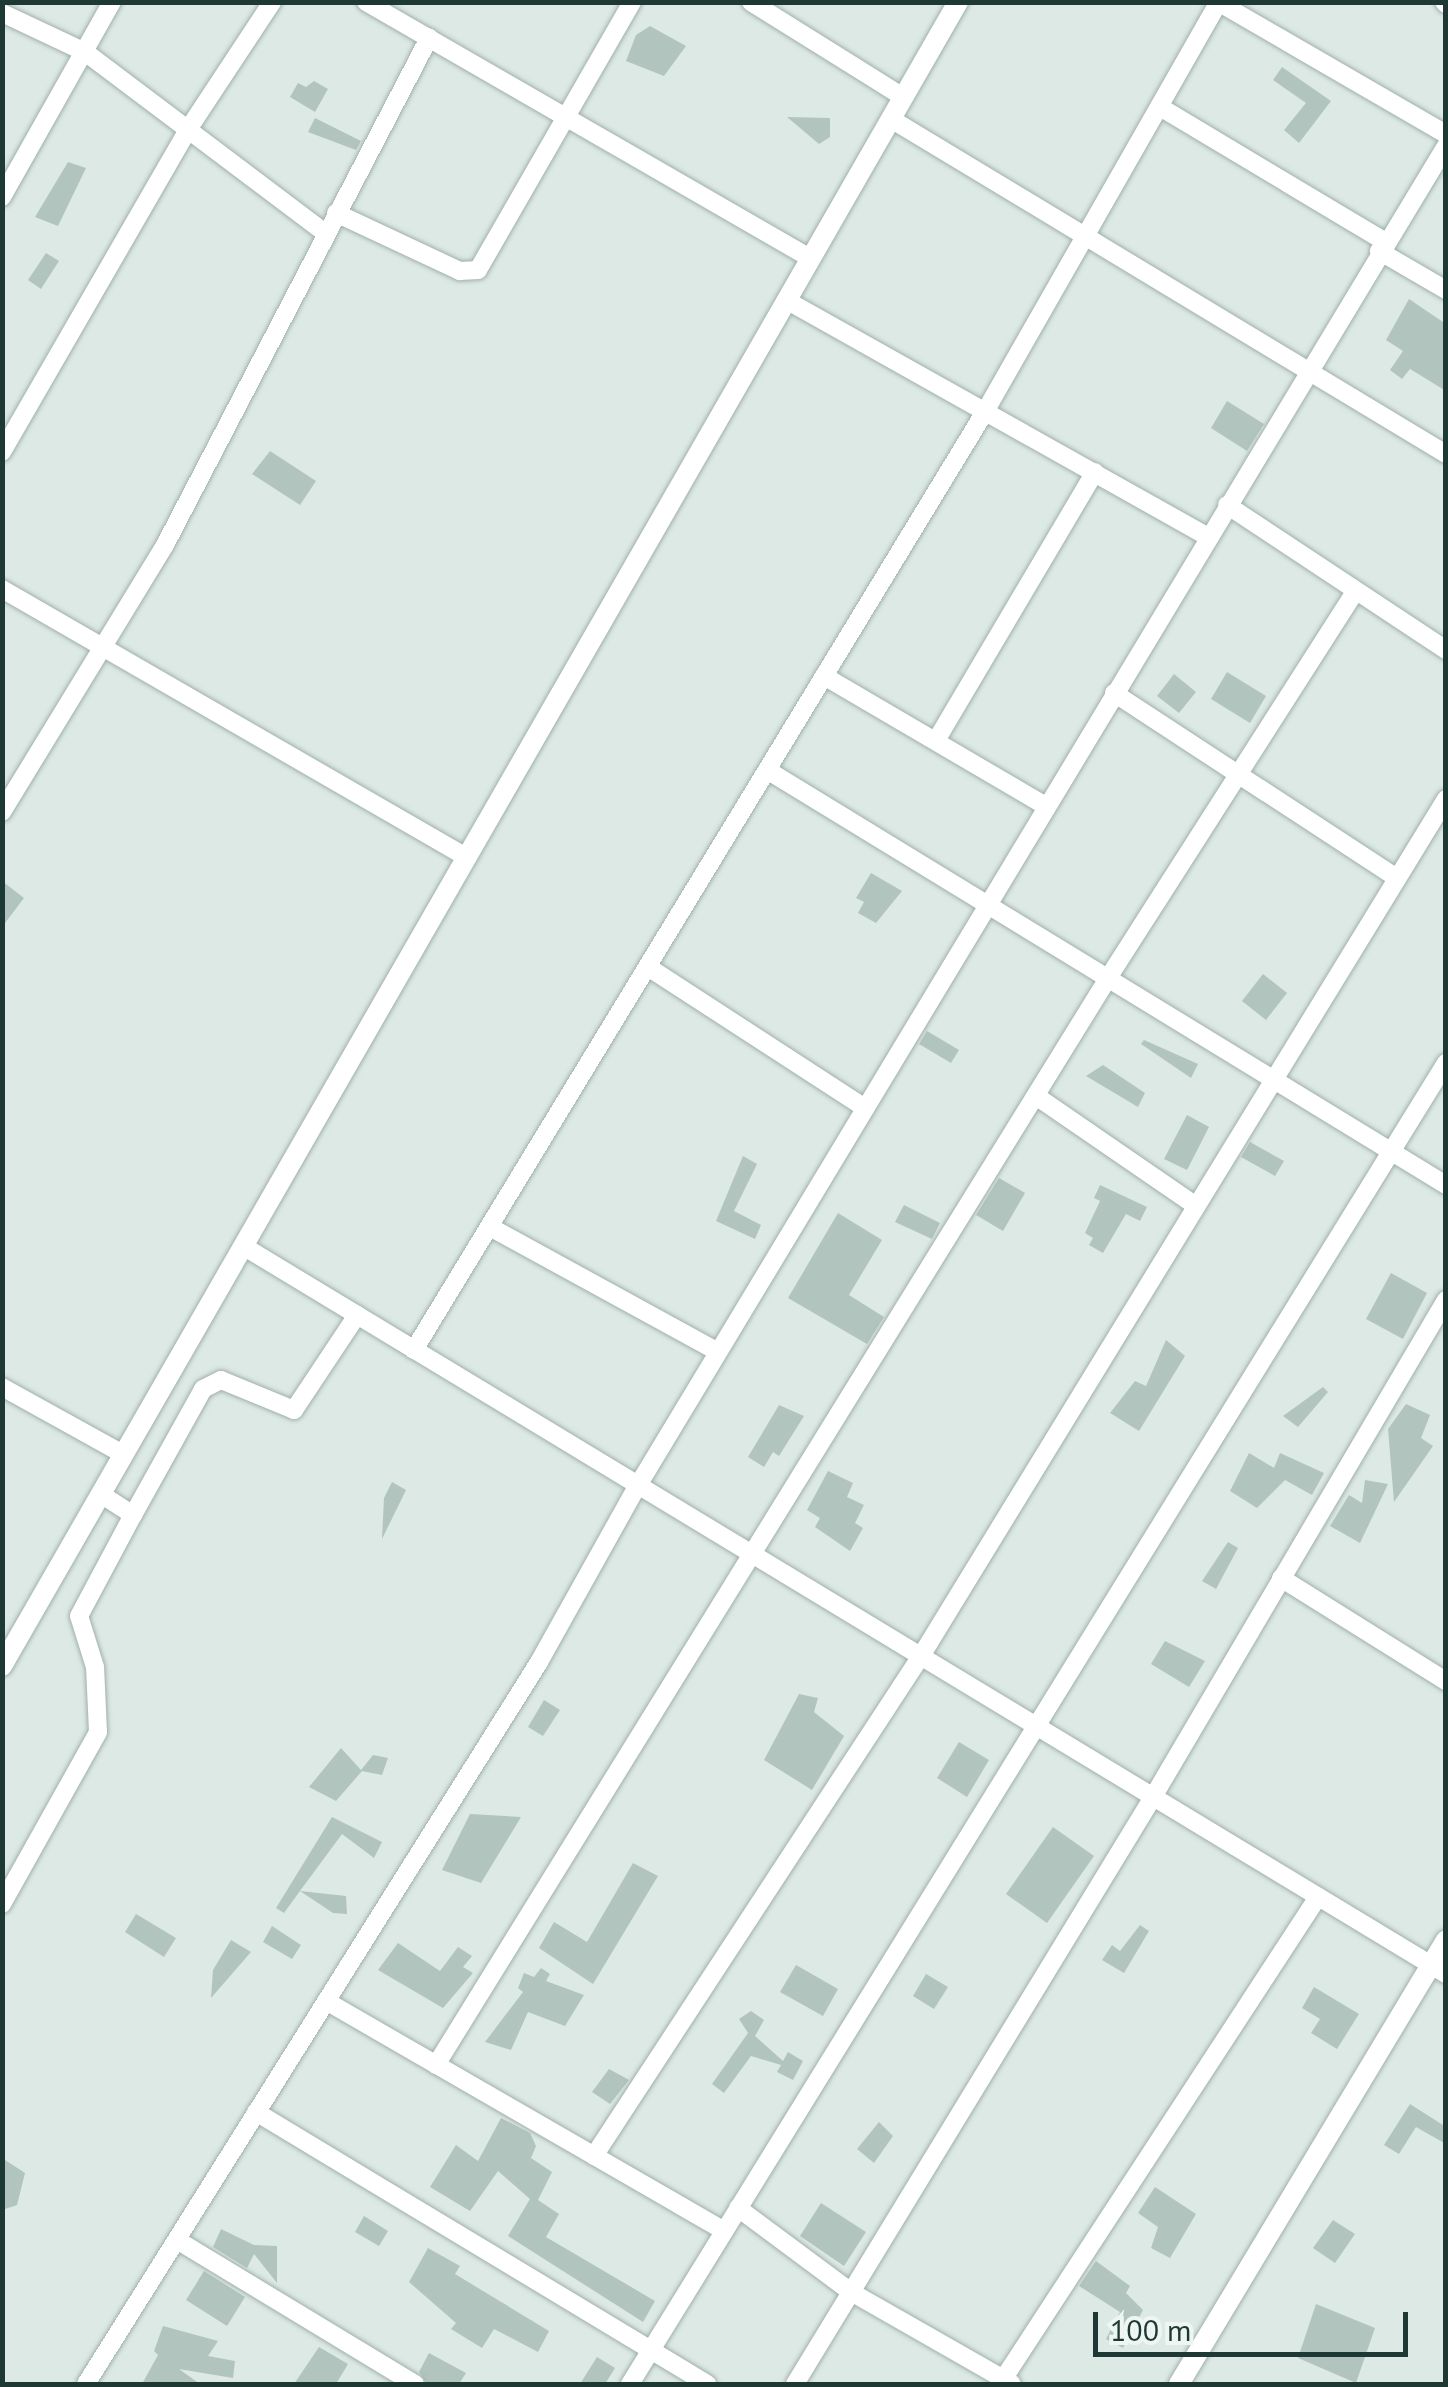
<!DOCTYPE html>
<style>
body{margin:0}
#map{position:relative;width:1448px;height:2387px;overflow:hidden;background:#dde9e4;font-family:"PT Sans",sans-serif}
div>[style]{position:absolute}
.building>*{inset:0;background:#b2c4be}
.roads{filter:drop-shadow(0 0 2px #a0b0ab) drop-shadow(0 0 2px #a0b0ab)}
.minor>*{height:18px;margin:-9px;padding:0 9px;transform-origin:9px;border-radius:9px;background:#fff}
.tertiary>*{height:20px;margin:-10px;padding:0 10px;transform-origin:10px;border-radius:10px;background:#fff}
span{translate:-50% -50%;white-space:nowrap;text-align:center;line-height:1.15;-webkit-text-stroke:10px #edf6f2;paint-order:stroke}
.frame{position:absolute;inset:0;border:5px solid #1e3833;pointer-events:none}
.scale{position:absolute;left:1093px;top:2312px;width:315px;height:45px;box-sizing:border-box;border:5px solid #1e3833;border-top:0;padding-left:12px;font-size:30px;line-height:35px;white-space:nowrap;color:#1e3833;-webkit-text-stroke:8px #edf6f2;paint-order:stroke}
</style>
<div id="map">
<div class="building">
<i style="clip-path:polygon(650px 26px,686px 46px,664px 76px,626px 61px,636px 35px)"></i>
<i style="clip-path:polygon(1282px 67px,1331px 101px,1299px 143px,1284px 130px,1306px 103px,1273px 80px)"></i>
<i style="clip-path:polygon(314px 81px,328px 89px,315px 112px,290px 97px,298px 83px,306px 87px)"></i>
<i style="clip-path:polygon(787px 117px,830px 118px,830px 137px,819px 144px)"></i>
<i style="clip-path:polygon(315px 118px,361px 141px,356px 150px,308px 132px)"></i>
<i style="clip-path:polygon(68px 162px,86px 168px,58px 226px,35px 217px)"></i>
<i style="clip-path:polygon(46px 253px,59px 261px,41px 289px,28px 280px)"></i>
<i style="clip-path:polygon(1409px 299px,1446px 324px,1446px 391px,1410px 369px,1402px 379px,1390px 370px,1403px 351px,1386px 340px)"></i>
<i style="clip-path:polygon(1227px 401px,1264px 424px,1247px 451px,1211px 428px)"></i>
<i style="clip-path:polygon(270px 451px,316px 481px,300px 505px,252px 474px)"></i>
<i style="clip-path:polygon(1227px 672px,1266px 696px,1250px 723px,1211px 699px)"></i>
<i style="clip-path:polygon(1174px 674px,1196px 692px,1179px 713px,1157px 696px)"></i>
<i style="clip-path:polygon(871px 873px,902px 891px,876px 923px,858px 913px,864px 902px,856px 898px)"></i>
<i style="clip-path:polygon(2px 881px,24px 898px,2px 927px)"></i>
<i style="clip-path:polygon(1263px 974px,1287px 993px,1266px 1020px,1242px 1001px)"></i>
<i style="clip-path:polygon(927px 1031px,959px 1050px,951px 1063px,919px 1044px)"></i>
<i style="clip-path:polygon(1144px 1040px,1198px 1064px,1191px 1078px,1141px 1044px)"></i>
<i style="clip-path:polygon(1103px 1065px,1145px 1093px,1138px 1107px,1086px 1076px)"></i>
<i style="clip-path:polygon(1187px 1115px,1209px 1127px,1187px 1170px,1164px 1159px)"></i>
<i style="clip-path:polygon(1250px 1142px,1284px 1161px,1275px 1176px,1241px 1157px)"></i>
<i style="clip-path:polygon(743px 1156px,757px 1164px,734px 1211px,761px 1225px,755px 1239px,716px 1221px)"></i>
<i style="clip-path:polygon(999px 1178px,1025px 1193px,1003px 1231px,976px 1215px)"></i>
<i style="clip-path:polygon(1100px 1185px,1147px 1207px,1140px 1221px,1126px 1214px,1103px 1253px,1089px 1245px,1093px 1238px,1085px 1233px,1100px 1201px,1094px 1198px)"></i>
<i style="clip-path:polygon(904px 1205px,940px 1223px,932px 1239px,895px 1222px)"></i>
<i style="clip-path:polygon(838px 1213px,882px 1240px,849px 1295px,884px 1317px,867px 1344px,788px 1298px)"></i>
<i style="clip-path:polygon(1391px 1273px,1427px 1293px,1403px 1339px,1366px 1319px)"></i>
<i style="clip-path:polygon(1166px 1340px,1185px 1356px,1139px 1431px,1110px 1413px,1135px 1381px,1146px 1386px)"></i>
<i style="clip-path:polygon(1323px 1387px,1328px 1392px,1298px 1427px,1283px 1416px)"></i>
<i style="clip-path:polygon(1406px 1404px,1430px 1415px,1421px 1438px,1433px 1446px,1394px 1502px,1388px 1429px)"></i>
<i style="clip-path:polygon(779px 1405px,804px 1416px,779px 1456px,773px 1452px,764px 1467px,748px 1457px)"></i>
<i style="clip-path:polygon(1249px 1453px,1274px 1468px,1280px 1453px,1324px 1473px,1312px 1495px,1285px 1480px,1257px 1508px,1230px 1491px)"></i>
<i style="clip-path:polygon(828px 1471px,853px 1483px,847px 1497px,864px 1505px,855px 1523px,863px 1528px,850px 1551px,815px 1527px,820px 1518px,807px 1510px)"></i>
<i style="clip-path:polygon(1365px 1480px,1388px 1484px,1360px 1543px,1330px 1526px,1349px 1495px,1362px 1503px)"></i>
<i style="clip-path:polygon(392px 1482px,406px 1490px,382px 1539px,384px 1498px)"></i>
<i style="clip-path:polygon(1228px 1542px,1238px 1548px,1216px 1589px,1202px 1581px)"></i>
<i style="clip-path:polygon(1165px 1641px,1205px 1661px,1189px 1687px,1151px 1664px)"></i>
<i style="clip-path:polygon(799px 1694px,818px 1698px,814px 1712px,844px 1736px,812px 1790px,764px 1760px)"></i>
<i style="clip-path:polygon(544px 1700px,560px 1710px,543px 1736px,528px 1727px)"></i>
<i style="clip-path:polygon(959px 1742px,989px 1760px,967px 1797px,937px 1778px)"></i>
<i style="clip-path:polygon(341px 1748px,361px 1770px,373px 1755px,388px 1758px,382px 1775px,362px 1771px,336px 1801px,309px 1787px)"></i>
<i style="clip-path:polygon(470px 1814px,521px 1817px,481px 1883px,442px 1870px)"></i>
<i style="clip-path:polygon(332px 1817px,382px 1842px,374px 1858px,342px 1834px,300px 1891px,346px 1896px,347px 1914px,333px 1913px,300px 1891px,284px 1913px,276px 1908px)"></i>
<i style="clip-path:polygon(1053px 1827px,1094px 1856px,1047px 1923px,1006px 1894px)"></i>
<i style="clip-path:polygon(633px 1863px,658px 1876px,593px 1984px,539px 1948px,554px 1922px,587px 1942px)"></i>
<i style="clip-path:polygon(136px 1914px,176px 1938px,164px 1957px,125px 1932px)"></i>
<i style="clip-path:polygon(1140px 1925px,1149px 1931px,1124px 1973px,1102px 1960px,1112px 1945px,1120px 1951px)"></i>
<i style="clip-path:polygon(272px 1926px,301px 1945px,292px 1959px,263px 1942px)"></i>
<i style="clip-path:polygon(231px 1940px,251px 1952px,211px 1998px,213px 1970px)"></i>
<i style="clip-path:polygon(398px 1943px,440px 1971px,458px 1947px,472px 1956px,463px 1967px,473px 1973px,443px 2008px,378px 1970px)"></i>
<i style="clip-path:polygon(796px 1965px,838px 1989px,823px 2016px,780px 1992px)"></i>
<i style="clip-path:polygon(541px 1968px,550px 1974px,546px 1981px,584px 1995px,565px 2026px,528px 2012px,511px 2050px,485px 2042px,523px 1992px,518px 1988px,524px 1973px,534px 1977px)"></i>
<i style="clip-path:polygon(926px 1974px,948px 1987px,934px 2009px,913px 1996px)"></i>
<i style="clip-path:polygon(1314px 1987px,1359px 2014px,1337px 2049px,1311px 2033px,1320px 2019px,1302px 2008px)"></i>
<i style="clip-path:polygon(751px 2011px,764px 2020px,755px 2036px,783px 2061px,788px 2052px,803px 2061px,793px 2080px,777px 2072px,781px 2065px,751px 2056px,724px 2093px,712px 2084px,748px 2033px,739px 2019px)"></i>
<i style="clip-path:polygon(609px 2069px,629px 2080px,610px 2104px,592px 2092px)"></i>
<i style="clip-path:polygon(1410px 2104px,1446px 2127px,1446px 2144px,1416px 2127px,1399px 2154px,1384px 2145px)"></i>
<i style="clip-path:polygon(501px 2118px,530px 2133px,536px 2146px,531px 2158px,552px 2172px,538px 2200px,559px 2214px,546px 2237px,655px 2301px,643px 2322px,508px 2236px,530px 2199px,498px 2171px,470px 2211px,430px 2187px,456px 2145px,478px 2161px)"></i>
<i style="clip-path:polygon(879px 2122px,893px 2136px,874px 2163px,857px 2149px)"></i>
<i style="clip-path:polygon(2px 2158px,25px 2173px,17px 2205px,2px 2210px)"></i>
<i style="clip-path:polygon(1155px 2187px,1196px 2214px,1170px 2258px,1151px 2248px,1158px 2227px,1138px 2213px)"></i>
<i style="clip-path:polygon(821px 2203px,866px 2232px,844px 2266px,800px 2236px)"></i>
<i style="clip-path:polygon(364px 2216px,388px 2231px,379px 2246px,355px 2232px)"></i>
<i style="clip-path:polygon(1333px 2220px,1355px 2234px,1335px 2263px,1313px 2248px)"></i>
<i style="clip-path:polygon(221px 2229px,254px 2245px,277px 2246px,277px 2283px,254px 2254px,247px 2268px,213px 2247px)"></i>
<i style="clip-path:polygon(428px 2248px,460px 2266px,455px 2274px,549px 2331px,538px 2352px,494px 2329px,482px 2348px,451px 2329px,456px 2323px,409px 2282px)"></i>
<i style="clip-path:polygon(1096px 2261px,1130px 2286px,1126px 2293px,1143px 2310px,1123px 2348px,1106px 2339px,1120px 2312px,1079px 2286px)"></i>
<i style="clip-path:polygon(204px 2271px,245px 2297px,227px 2326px,186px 2300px)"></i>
<i style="clip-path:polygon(1316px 2304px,1375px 2328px,1356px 2383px,1298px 2358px)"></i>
<i style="clip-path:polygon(163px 2326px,218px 2341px,208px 2356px,235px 2361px,233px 2378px,179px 2369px,200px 2384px,142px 2384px,158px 2355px,154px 2351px)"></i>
<i style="clip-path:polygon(319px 2347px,348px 2364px,336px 2384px,294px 2384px)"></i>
<i style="clip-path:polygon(429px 2353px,466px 2373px,459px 2384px,427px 2384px,419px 2372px)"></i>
<i style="clip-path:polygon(597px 2357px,615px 2368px,605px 2384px,580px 2384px)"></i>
</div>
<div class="roads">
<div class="minor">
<i style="left:366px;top:2px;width:513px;rotate:29.97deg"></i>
<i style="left:751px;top:2px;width:179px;rotate:32deg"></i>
<i style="left:1218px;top:2px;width:263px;rotate:30.1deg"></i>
<i style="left:1444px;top:2px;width:3px;rotate:45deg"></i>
<i style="left:2px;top:13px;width:92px;rotate:25.2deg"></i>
<i style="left:85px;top:52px;width:301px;rotate:37deg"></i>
<i style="left:1160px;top:107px;width:263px;rotate:30.9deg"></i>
<i style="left:891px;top:119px;width:648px;rotate:31.12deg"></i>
<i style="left:2px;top:197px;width:224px;rotate:-60.6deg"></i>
<i style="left:336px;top:213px;width:137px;rotate:25.1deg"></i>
<i style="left:460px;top:271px;width:18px;rotate:-3deg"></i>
<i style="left:478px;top:270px;width:309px;rotate:-60.1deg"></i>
<i style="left:1379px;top:251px;width:78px;rotate:30.2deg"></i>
<i style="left:786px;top:300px;width:484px;rotate:29.3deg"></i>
<i style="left:2px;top:452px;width:374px;rotate:-60deg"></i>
<i style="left:189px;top:128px;width:151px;rotate:-56.6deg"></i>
<i style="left:1227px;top:505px;width:263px;rotate:33.5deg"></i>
<i style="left:2px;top:589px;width:536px;rotate:30.01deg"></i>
<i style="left:824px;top:676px;width:257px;rotate:30.4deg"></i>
<i style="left:1114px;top:693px;width:338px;rotate:33.2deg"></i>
<i style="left:937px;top:739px;width:310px;rotate:-59.4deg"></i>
<i style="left:767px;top:770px;width:796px;rotate:31.43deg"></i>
<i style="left:2px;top:812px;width:313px;rotate:-58.6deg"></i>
<i style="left:165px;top:545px;width:572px;rotate:-62.49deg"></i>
<i style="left:648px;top:967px;width:259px;rotate:33deg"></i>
<i style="left:1036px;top:1096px;width:194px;rotate:34.5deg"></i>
<i style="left:490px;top:1227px;width:260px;rotate:28.7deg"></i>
<i style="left:243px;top:1246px;width:1406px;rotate:31.18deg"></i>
<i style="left:414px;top:1350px;width:1100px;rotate:-58.68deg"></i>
<i style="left:986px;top:410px;width:470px;rotate:-60.3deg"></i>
<i style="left:2px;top:1387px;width:138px;rotate:29deg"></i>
<i style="left:133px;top:1515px;width:144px;rotate:-60.9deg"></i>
<i style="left:203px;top:1389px;width:20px;rotate:-27deg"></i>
<i style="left:221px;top:1380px;width:79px;rotate:22.3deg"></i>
<i style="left:294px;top:1410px;width:114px;rotate:-56.4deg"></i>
<i style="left:1281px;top:1578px;width:195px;rotate:32deg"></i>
<i style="left:2px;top:1904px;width:197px;rotate:-60.8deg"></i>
<i style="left:98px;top:1732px;width:65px;rotate:-92.6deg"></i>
<i style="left:95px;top:1667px;width:53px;rotate:-107.4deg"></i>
<i style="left:79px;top:1616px;width:115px;rotate:-61.9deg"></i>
<i style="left:133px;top:1515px;width:38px;rotate:-147deg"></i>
<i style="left:326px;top:2001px;width:460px;rotate:30deg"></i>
<i style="left:436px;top:2065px;width:1282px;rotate:-58.27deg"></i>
<i style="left:1110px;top:975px;width:455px;rotate:-57.4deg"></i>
<i style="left:256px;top:2112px;width:527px;rotate:31.09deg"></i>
<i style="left:594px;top:2156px;width:597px;rotate:-56.82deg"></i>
<i style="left:921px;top:1656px;width:1005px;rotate:-58.51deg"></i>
<i style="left:738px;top:2208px;width:141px;rotate:36.6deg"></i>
<i style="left:851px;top:2292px;width:185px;rotate:29.7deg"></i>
<i style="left:177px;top:2240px;width:278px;rotate:31.2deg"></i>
<i style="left:86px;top:2384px;width:852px;rotate:-57.89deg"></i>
<i style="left:539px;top:1662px;width:201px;rotate:-60.8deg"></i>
<i style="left:637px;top:1487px;width:1566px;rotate:-58.9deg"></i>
<i style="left:630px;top:2384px;width:1553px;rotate:-58.3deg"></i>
<i style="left:795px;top:2384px;width:688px;rotate:-58.62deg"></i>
<i style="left:1153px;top:1797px;width:577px;rotate:-59.48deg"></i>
<i style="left:1000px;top:2384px;width:582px;rotate:-56.86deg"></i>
</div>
<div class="tertiary">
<i style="left:2px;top:1666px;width:1919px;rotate:-60.12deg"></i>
<i style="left:1179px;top:2384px;width:518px;rotate:-58.98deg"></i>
</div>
</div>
<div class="frame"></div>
<div class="scale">100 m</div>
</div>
